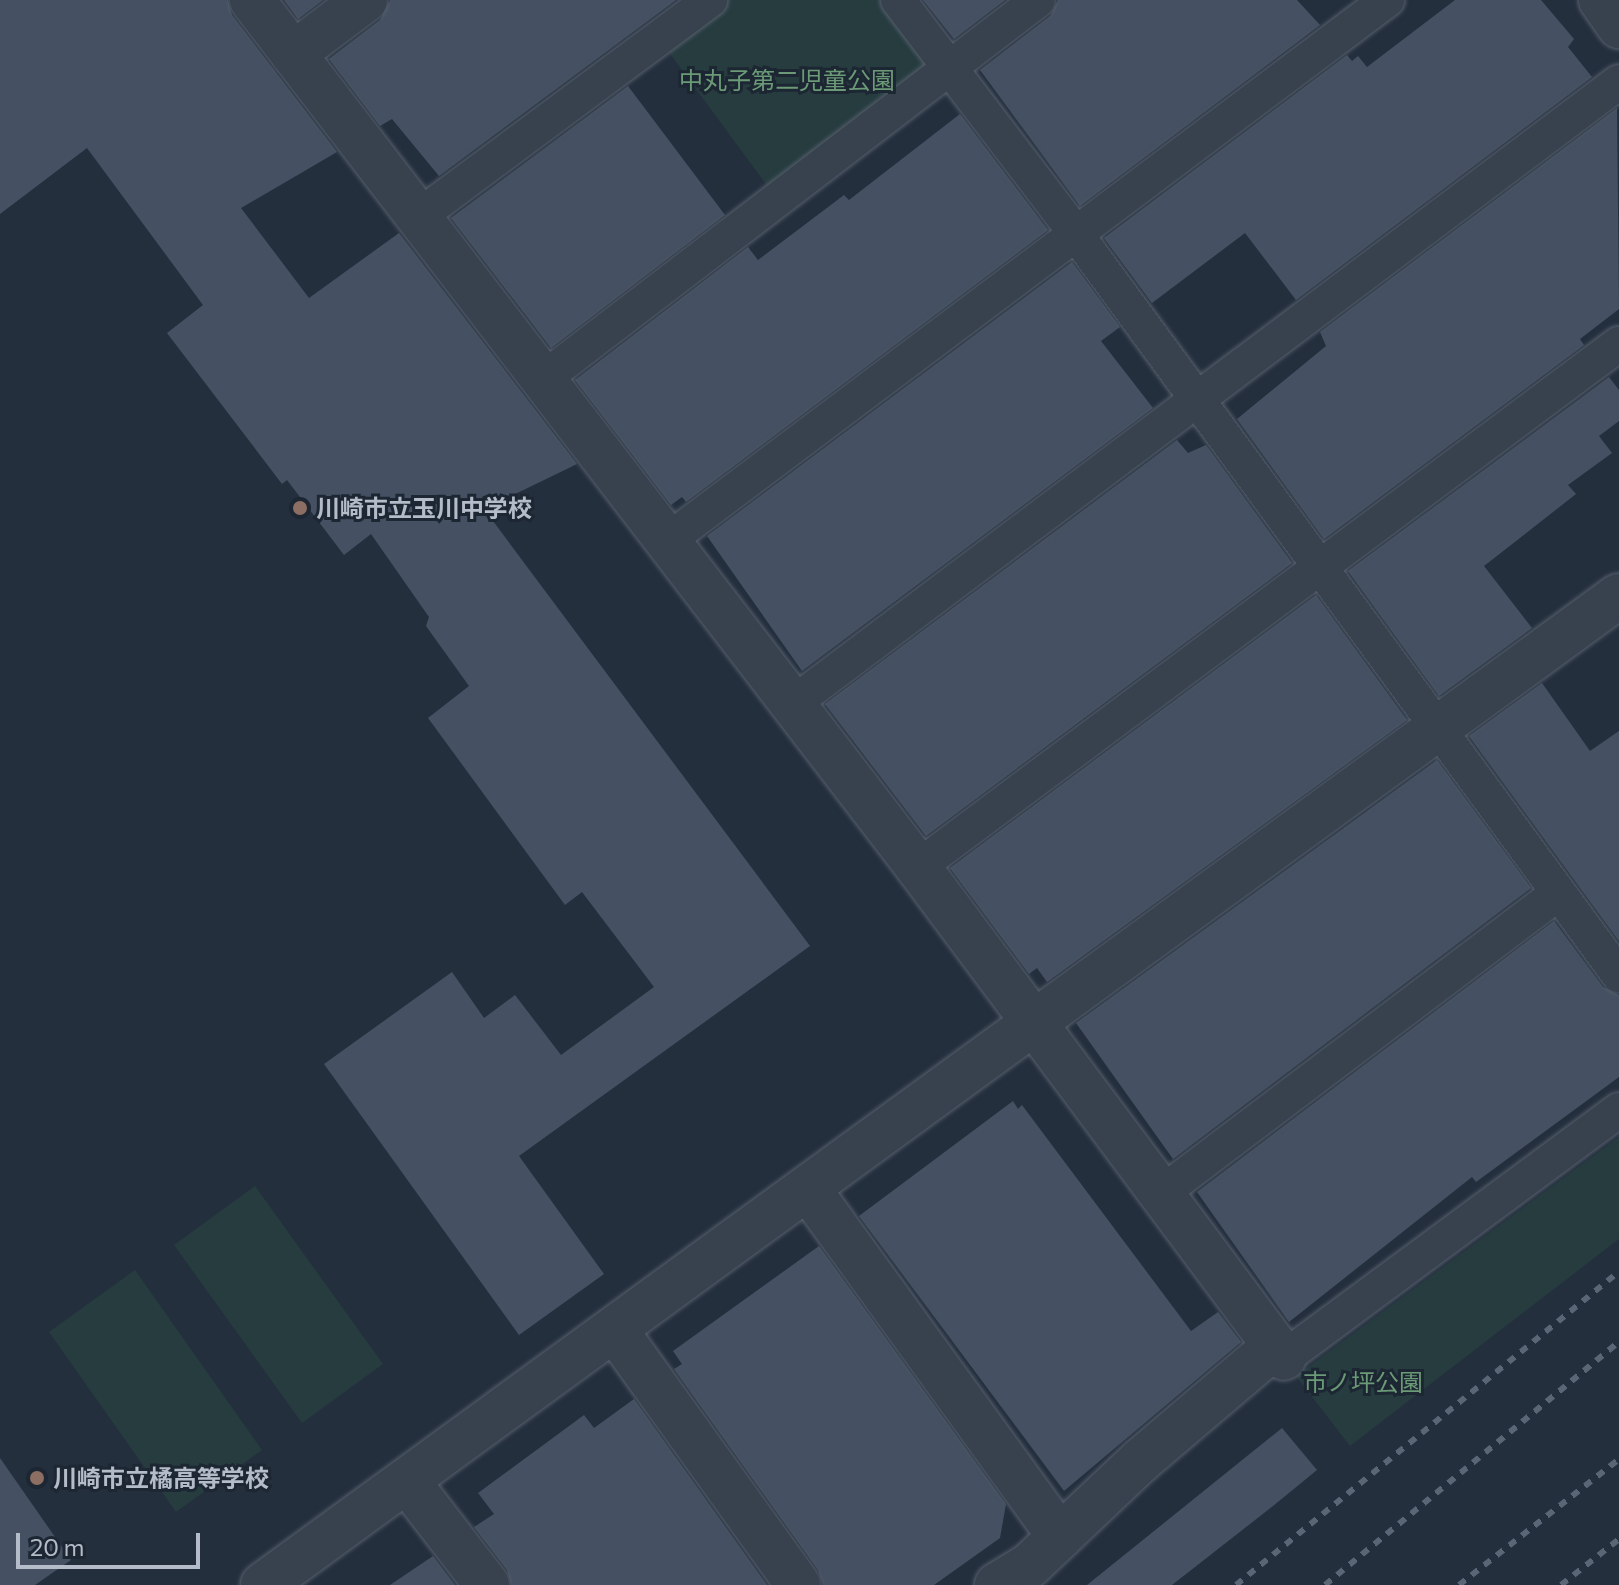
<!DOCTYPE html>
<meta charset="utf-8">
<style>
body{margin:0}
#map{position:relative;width:1619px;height:1585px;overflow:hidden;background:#242f3e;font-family:Commissioner,"Noto Sans JP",sans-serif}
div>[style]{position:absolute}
.green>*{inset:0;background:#263c3f}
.building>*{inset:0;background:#455162}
.roads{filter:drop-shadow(0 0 2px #565f6c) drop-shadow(0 0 2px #565f6c)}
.lane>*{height:34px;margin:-17px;padding:0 17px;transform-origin:17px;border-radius:17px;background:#38414e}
.street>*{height:44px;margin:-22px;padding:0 22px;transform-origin:22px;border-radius:22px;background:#38414e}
.rail>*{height:6px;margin-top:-3px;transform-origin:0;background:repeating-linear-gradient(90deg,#5a6575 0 8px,transparent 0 16px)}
.dots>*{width:22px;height:22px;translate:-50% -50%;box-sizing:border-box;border:4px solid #1d2633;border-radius:50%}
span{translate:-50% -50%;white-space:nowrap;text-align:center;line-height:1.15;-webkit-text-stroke:6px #1d2633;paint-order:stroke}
.park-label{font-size:24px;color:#6b9a76}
.poi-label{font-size:24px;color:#b4bcc9;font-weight:700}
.left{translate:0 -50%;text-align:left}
.scale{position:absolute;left:16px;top:1533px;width:184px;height:36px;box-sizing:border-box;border:4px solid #b4bcc9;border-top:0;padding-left:10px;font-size:24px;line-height:28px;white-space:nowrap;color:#b4bcc9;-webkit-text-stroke:6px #1d2633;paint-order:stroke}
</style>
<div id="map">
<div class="green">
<i style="clip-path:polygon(727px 0,886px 0,937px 67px,771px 191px,665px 47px)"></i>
<i style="clip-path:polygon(1619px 1137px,1619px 1239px,1350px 1446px,1296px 1376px)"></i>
<i style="clip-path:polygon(255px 1186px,383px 1364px,302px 1423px,174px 1245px)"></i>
<i style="clip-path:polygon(135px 1270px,262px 1450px,176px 1512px,49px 1332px)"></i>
</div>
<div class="building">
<i style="clip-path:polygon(0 0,228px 0,232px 15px,337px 152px,241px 208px,309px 298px,399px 233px,577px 464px,484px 509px,810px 946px,519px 1156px,604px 1274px,519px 1335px,324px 1064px,452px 972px,484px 1018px,515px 995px,561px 1055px,654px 987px,582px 892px,565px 905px,428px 718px,469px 686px,426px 626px,429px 617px,371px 534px,344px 555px,287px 480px,282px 484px,167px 333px,203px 305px,87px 148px,0 214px)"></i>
<i style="clip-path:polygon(284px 0,323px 0,298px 19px)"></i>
<i style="clip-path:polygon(390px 0,676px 0,439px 176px,392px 119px,380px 126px,329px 59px,380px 20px)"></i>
<i style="clip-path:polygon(923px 0,1005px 0,954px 39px)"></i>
<i style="clip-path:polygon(1058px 0,1297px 0,1320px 25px,1080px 206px,980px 70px,1050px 16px)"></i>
<i style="clip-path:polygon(1455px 0,1541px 0,1574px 39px,1568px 47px,1592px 77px,1296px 300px,1245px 233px,1152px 303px,1104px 238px,1347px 55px,1352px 61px,1358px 56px,1367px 67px)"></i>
<i style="clip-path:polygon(628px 86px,725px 215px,551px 348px,451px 218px)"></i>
<i style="clip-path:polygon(1617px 108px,1619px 309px,1580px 339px,1584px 345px,1324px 539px,1237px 419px,1326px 346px,1320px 332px)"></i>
<i style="clip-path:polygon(960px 114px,1048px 230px,686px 502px,682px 497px,671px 505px,575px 380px,748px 247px,758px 260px,844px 195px,849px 200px)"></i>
<i style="clip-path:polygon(1072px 262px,1120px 327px,1101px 341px,1153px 408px,802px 671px,707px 536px)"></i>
<i style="clip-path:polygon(1609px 377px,1619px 390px,1619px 421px,1599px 436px,1612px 453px,1568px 485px,1576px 494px,1484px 566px,1532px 628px,1439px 696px,1348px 571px)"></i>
<i style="clip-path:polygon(1177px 440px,1188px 453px,1206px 445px,1292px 563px,926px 836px,825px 704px)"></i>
<i style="clip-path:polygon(1316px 595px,1407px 720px,1047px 982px,1037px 968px,1029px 974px,950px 868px)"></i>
<i style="clip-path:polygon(1542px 683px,1590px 751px,1619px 731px,1619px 941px,1469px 736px)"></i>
<i style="clip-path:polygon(1437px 760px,1531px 888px,1173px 1159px,1076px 1023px)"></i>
<i style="clip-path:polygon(1554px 921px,1603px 987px,1619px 995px,1619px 1077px,1476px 1182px,1472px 1177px,1289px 1322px,1197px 1192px)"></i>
<i style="clip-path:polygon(1013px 1101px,1018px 1109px,1022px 1105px,1191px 1331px,1218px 1312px,1241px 1342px,1064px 1491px,859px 1216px)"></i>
<i style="clip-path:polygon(819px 1246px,1006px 1504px,1000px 1538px,934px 1585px,823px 1585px,818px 1570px,674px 1369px,682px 1364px,673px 1351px)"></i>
<i style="clip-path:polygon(634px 1399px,767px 1585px,511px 1585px,507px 1570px,474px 1527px,494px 1514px,478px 1493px,584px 1415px,594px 1428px)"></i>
<i style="clip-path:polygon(1282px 1428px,1317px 1470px,1273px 1506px,1172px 1585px,1087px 1585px)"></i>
<i style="clip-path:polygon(0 1458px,71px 1560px,35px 1585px,0 1585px)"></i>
<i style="clip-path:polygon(433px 1556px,455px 1585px,390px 1585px)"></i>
</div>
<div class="roads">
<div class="lane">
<i style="left:898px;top:0;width:294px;rotate:52.7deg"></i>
<i style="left:1076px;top:234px;width:919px;rotate:53.77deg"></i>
<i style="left:418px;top:217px;width:364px;rotate:-36.6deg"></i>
<i style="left:543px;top:379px;width:623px;rotate:-37.44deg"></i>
<i style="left:667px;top:541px;width:901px;rotate:-36.92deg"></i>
<i style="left:791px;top:705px;width:1036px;rotate:-36.96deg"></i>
<i style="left:918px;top:867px;width:875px;rotate:-36.73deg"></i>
<i style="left:1163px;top:1192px;width:495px;rotate:-37.1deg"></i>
<i style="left:1284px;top:1358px;width:417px;rotate:-36.5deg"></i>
</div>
<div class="street">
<i style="left:252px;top:0;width:1093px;rotate:52.47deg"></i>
<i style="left:918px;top:867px;width:612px;rotate:53.3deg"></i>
<i style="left:1601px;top:0;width:32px;rotate:55deg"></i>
<i style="left:293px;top:54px;width:90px;rotate:-36.9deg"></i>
<i style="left:809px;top:1190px;width:428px;rotate:54.1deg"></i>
<i style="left:615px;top:1330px;width:314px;rotate:54.3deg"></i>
<i style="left:407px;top:1481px;width:131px;rotate:52.4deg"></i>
<i style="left:263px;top:1585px;width:1678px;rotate:-36.11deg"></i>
<i style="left:997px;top:1585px;width:37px;rotate:-31deg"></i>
<i style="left:1029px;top:1566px;width:153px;rotate:-43.4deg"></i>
<i style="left:1140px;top:1461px;width:177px;rotate:-40.4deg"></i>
</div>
</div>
<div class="rail">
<i style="left:1236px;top:1585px;width:495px;rotate:-39.3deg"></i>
<i style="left:1325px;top:1585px;width:381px;rotate:-39.6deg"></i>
<i style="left:1459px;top:1585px;width:204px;rotate:-38.2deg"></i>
<i style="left:1561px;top:1585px;width:74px;rotate:-38.4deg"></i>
</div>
<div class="dots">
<i style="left:300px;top:508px;background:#8d6e63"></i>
<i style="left:37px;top:1478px;background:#8d6e63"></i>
</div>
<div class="park-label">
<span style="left:787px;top:80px">中丸子第二児童公園</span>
<span style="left:1363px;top:1382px">市ノ坪公園</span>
</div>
<div class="poi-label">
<span class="left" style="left:316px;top:508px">川崎市立玉川中学校</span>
<span class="left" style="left:53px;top:1478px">川崎市立橘高等学校</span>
</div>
<div class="scale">20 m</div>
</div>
